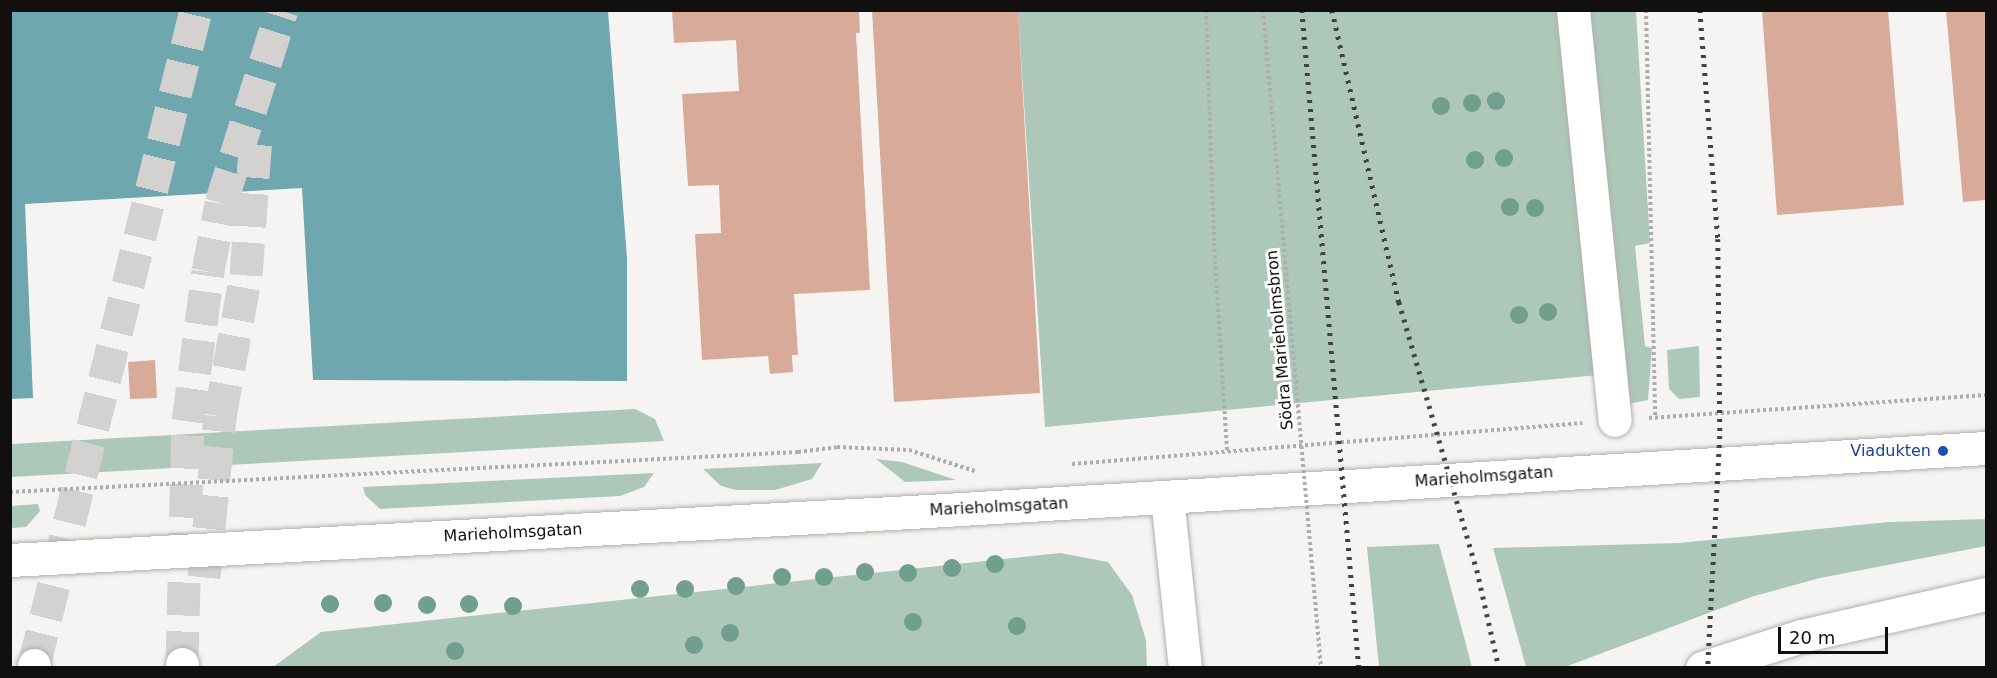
<!DOCTYPE html>
<meta charset="utf-8">
<style>
body{margin:0}
#map{position:relative;width:1997px;height:678px;overflow:hidden;background:#f6f4f2;font-family:"DejaVu Sans",sans-serif}
div>[style]{position:absolute}
.green>*{inset:0;background:#adc8b9}
.water>*{inset:0;background:#6fa7ae}
.building>*{inset:0;background:#d8aa9a}
.highway-tunnel>*{height:33px;margin-top:-16.5px;transform-origin:0;background:repeating-linear-gradient(90deg,#d4d2d0 0 33px,transparent 0 49px)}
.path>*{height:4px;margin-top:-2px;transform-origin:0;background:repeating-linear-gradient(90deg,#afadac 0 3px,transparent 0 6px)}
.roads{filter:drop-shadow(0 0 2px #b1afad) drop-shadow(0 0 2px #b1afad)}
.minor>*{height:33px;margin:-16.5px;padding:0 16.5px;transform-origin:16.5px;border-radius:16.5px;background:#fff}
.highway>*{height:33px;margin:-16.5px;padding:0 16.5px;transform-origin:16.5px;border-radius:16.5px;background:#fff}
.rail>*{height:4.5px;margin-top:-2.25px;transform-origin:0;background:repeating-linear-gradient(90deg,#444241 0 3px,transparent 0 9px)}
.path-bridge>*{height:4px;margin-top:-2px;transform-origin:0;background:repeating-linear-gradient(90deg,#afadac 0 3px,transparent 0 6px)}
.trees>*{width:18px;height:18px;margin:-9px;border-radius:50%;background:#709f8d}
.dots>*{width:16px;height:16px;translate:-50% -50%;box-sizing:border-box;border:3px solid #fff;border-radius:50%}
span{translate:-50% -50%;white-space:nowrap;text-align:center;line-height:1.15;-webkit-text-stroke:6px #fff;paint-order:stroke}
.street-label{font-size:16px;color:#11100f}
.transit-label{font-size:16px;color:#164399}
.right{translate:-100% -50%;text-align:right}
.frame{position:absolute;inset:0;border:12px solid #11100f;pointer-events:none}
.scale{position:absolute;left:1778px;top:627px;width:110px;height:27px;box-sizing:border-box;border:3px solid #11100f;border-top:0;padding-left:8px;font-size:18px;line-height:21px;white-space:nowrap;color:#11100f;-webkit-text-stroke:4px #fff;paint-order:stroke}
</style>
<div id="map">
<div class="green">
<i style="clip-path:polygon(1018px 11px,1636px 11px,1650px 243px,1635px 246px,1645px 346px,1652px 348px,1648px 400px,1629px 404px,1620px 373px,1045px 427px)"></i>
<i style="clip-path:polygon(1699px 346px,1700px 397px,1679px 399px,1669px 389px,1667px 350px)"></i>
<i style="clip-path:polygon(635px 409px,655px 419px,664px 441px,11px 477px,11px 444px)"></i>
<i style="clip-path:polygon(876px 459px,902px 462px,956px 480px,905px 482px)"></i>
<i style="clip-path:polygon(822px 463px,812px 479px,775px 490px,736px 490px,721px 486px,703px 469px)"></i>
<i style="clip-path:polygon(654px 473px,644px 487px,620px 496px,380px 509px,365px 495px,363px 487px)"></i>
<i style="clip-path:polygon(38px 504px,40px 511px,26px 527px,11px 528px,11px 506px)"></i>
<i style="clip-path:polygon(1986px 519px,1986px 546px,1820px 578px,1751px 597px,1565px 667px,1526px 667px,1493px 548px,1679px 543px,1889px 522px)"></i>
<i style="clip-path:polygon(1439px 544px,1472px 667px,1379px 667px,1367px 547px)"></i>
<i style="clip-path:polygon(1060px 553px,1108px 562px,1132px 595px,1146px 640px,1147px 667px,273px 667px,321px 632px)"></i>
</div>
<div class="water">
<i style="clip-path:polygon(11px 10px,608px 11px,627px 258px,627px 381px,313px 380px,302px 188px,25px 204px,33px 398px,11px 399px)"></i>
</div>
<div class="building">
<i style="clip-path:polygon(672px 10px,859px 10px,860px 33px,856px 33px,870px 290px,794px 294px,798px 355px,792px 355px,793px 372px,770px 374px,768px 356px,702px 360px,695px 234px,721px 233px,719px 185px,688px 186px,682px 94px,739px 91px,736px 40px,674px 43px)"></i>
<i style="clip-path:polygon(872px 10px,1018px 10px,1040px 393px,894px 402px)"></i>
<i style="clip-path:polygon(1762px 10px,1888px 10px,1904px 205px,1777px 215px)"></i>
<i style="clip-path:polygon(1946px 10px,1986px 10px,1986px 200px,1963px 202px)"></i>
<i style="clip-path:polygon(155px 360px,157px 398px,130px 399px,128px 362px)"></i>
</div>
<div class="highway-tunnel">
<i style="left:204px;top:577px;width:162px;rotate:-84.3deg"></i>
<i style="left:220px;top:416px;width:143px;rotate:-79.6deg"></i>
<i style="left:246px;top:275px;width:138px;rotate:-85.9deg"></i>
<i style="left:182px;top:664px;width:243px;rotate:-88.6deg"></i>
<i style="left:188px;top:421px;width:151px;rotate:-82.4deg"></i>
<i style="left:208px;top:271px;width:69px;rotate:-79.2deg"></i>
<i style="left:221px;top:203px;width:202px;rotate:-72.5deg"></i>
<i style="left:34px;top:665px;width:675px;rotate:-76.11deg"></i>
</div>
<div class="path">
<i style="left:1206px;top:10px;width:233px;rotate:88deg"></i>
<i style="left:1214px;top:243px;width:209px;rotate:86.4deg"></i>
<i style="left:1646px;top:10px;width:407px;rotate:88.7deg"></i>
<i style="left:1649px;top:418px;width:338px;rotate:-3.9deg"></i>
<i style="left:1072px;top:464px;width:512px;rotate:-4.6deg"></i>
<i style="left:10px;top:492px;width:789px;rotate:-2.91deg"></i>
<i style="left:798px;top:452px;width:39px;rotate:-7deg"></i>
<i style="left:837px;top:447px;width:72px;rotate:2.4deg"></i>
<i style="left:909px;top:450px;width:69px;rotate:17.7deg"></i>
</div>
<div class="roads">
<div class="minor">
<i style="left:1573px;top:10px;width:412px;rotate:84.2deg"></i>
<i style="left:10px;top:560px;width:902px;rotate:-3.05deg"></i>
<i style="left:911px;top:512px;width:1077px;rotate:-3.41deg"></i>
</div>
<div class="highway">
<i style="left:1167px;top:497px;width:172px;rotate:84deg"></i>
<i style="left:182px;top:664px;width:4px;rotate:90deg"></i>
<i style="left:34px;top:668px;width:3px;rotate:-90deg"></i>
<i style="left:1702px;top:668px;width:104px;rotate:-17.9deg"></i>
<i style="left:1801px;top:636px;width:190px;rotate:-12.8deg"></i>
</div>
</div>
<div class="rail">
<i style="left:1302px;top:10px;width:660px;rotate:85.05deg"></i>
<i style="left:1332px;top:10px;width:300px;rotate:77.1deg"></i>
<i style="left:1399px;top:302px;width:279px;rotate:73.8deg"></i>
<i style="left:1477px;top:570px;width:100px;rotate:77.3deg"></i>
<i style="left:1700px;top:10px;width:230px;rotate:85.5deg"></i>
<i style="left:1718px;top:239px;width:197px;rotate:89.4deg"></i>
<i style="left:1720px;top:436px;width:232px;rotate:93deg"></i>
</div>
<div class="path-bridge">
<i style="left:1263px;top:10px;width:661px;rotate:84.96deg"></i>
</div>
<div class="trees">
<i style="left:1496px;top:101px"></i>
<i style="left:1472px;top:103px"></i>
<i style="left:1441px;top:106px"></i>
<i style="left:1504px;top:158px"></i>
<i style="left:1475px;top:160px"></i>
<i style="left:1510px;top:207px"></i>
<i style="left:1535px;top:208px"></i>
<i style="left:1548px;top:312px"></i>
<i style="left:1519px;top:315px"></i>
<i style="left:995px;top:564px"></i>
<i style="left:952px;top:568px"></i>
<i style="left:865px;top:572px"></i>
<i style="left:908px;top:573px"></i>
<i style="left:782px;top:577px"></i>
<i style="left:824px;top:577px"></i>
<i style="left:736px;top:586px"></i>
<i style="left:640px;top:589px"></i>
<i style="left:685px;top:589px"></i>
<i style="left:383px;top:603px"></i>
<i style="left:330px;top:604px"></i>
<i style="left:469px;top:604px"></i>
<i style="left:427px;top:605px"></i>
<i style="left:513px;top:606px"></i>
<i style="left:913px;top:622px"></i>
<i style="left:1017px;top:626px"></i>
<i style="left:730px;top:633px"></i>
<i style="left:694px;top:645px"></i>
<i style="left:455px;top:651px"></i>
</div>
<div class="dots">
<i style="left:1943px;top:451px;background:#1a4fb4"></i>
</div>
<div class="street-label">
<span style="left:1280px;top:340px;rotate:-95deg">Södra Marieholmsbron</span>
<span style="left:1484px;top:477px;rotate:-4deg">Marieholmsgatan</span>
<span style="left:999px;top:507px;rotate:-3deg">Marieholmsgatan</span>
<span style="left:513px;top:533px;rotate:-3deg">Marieholmsgatan</span>
</div>
<div class="transit-label">
<span class="right" style="left:1931px;top:451px">Viadukten</span>
</div>
<div class="frame"></div>
<div class="scale">20 m</div>
</div>
